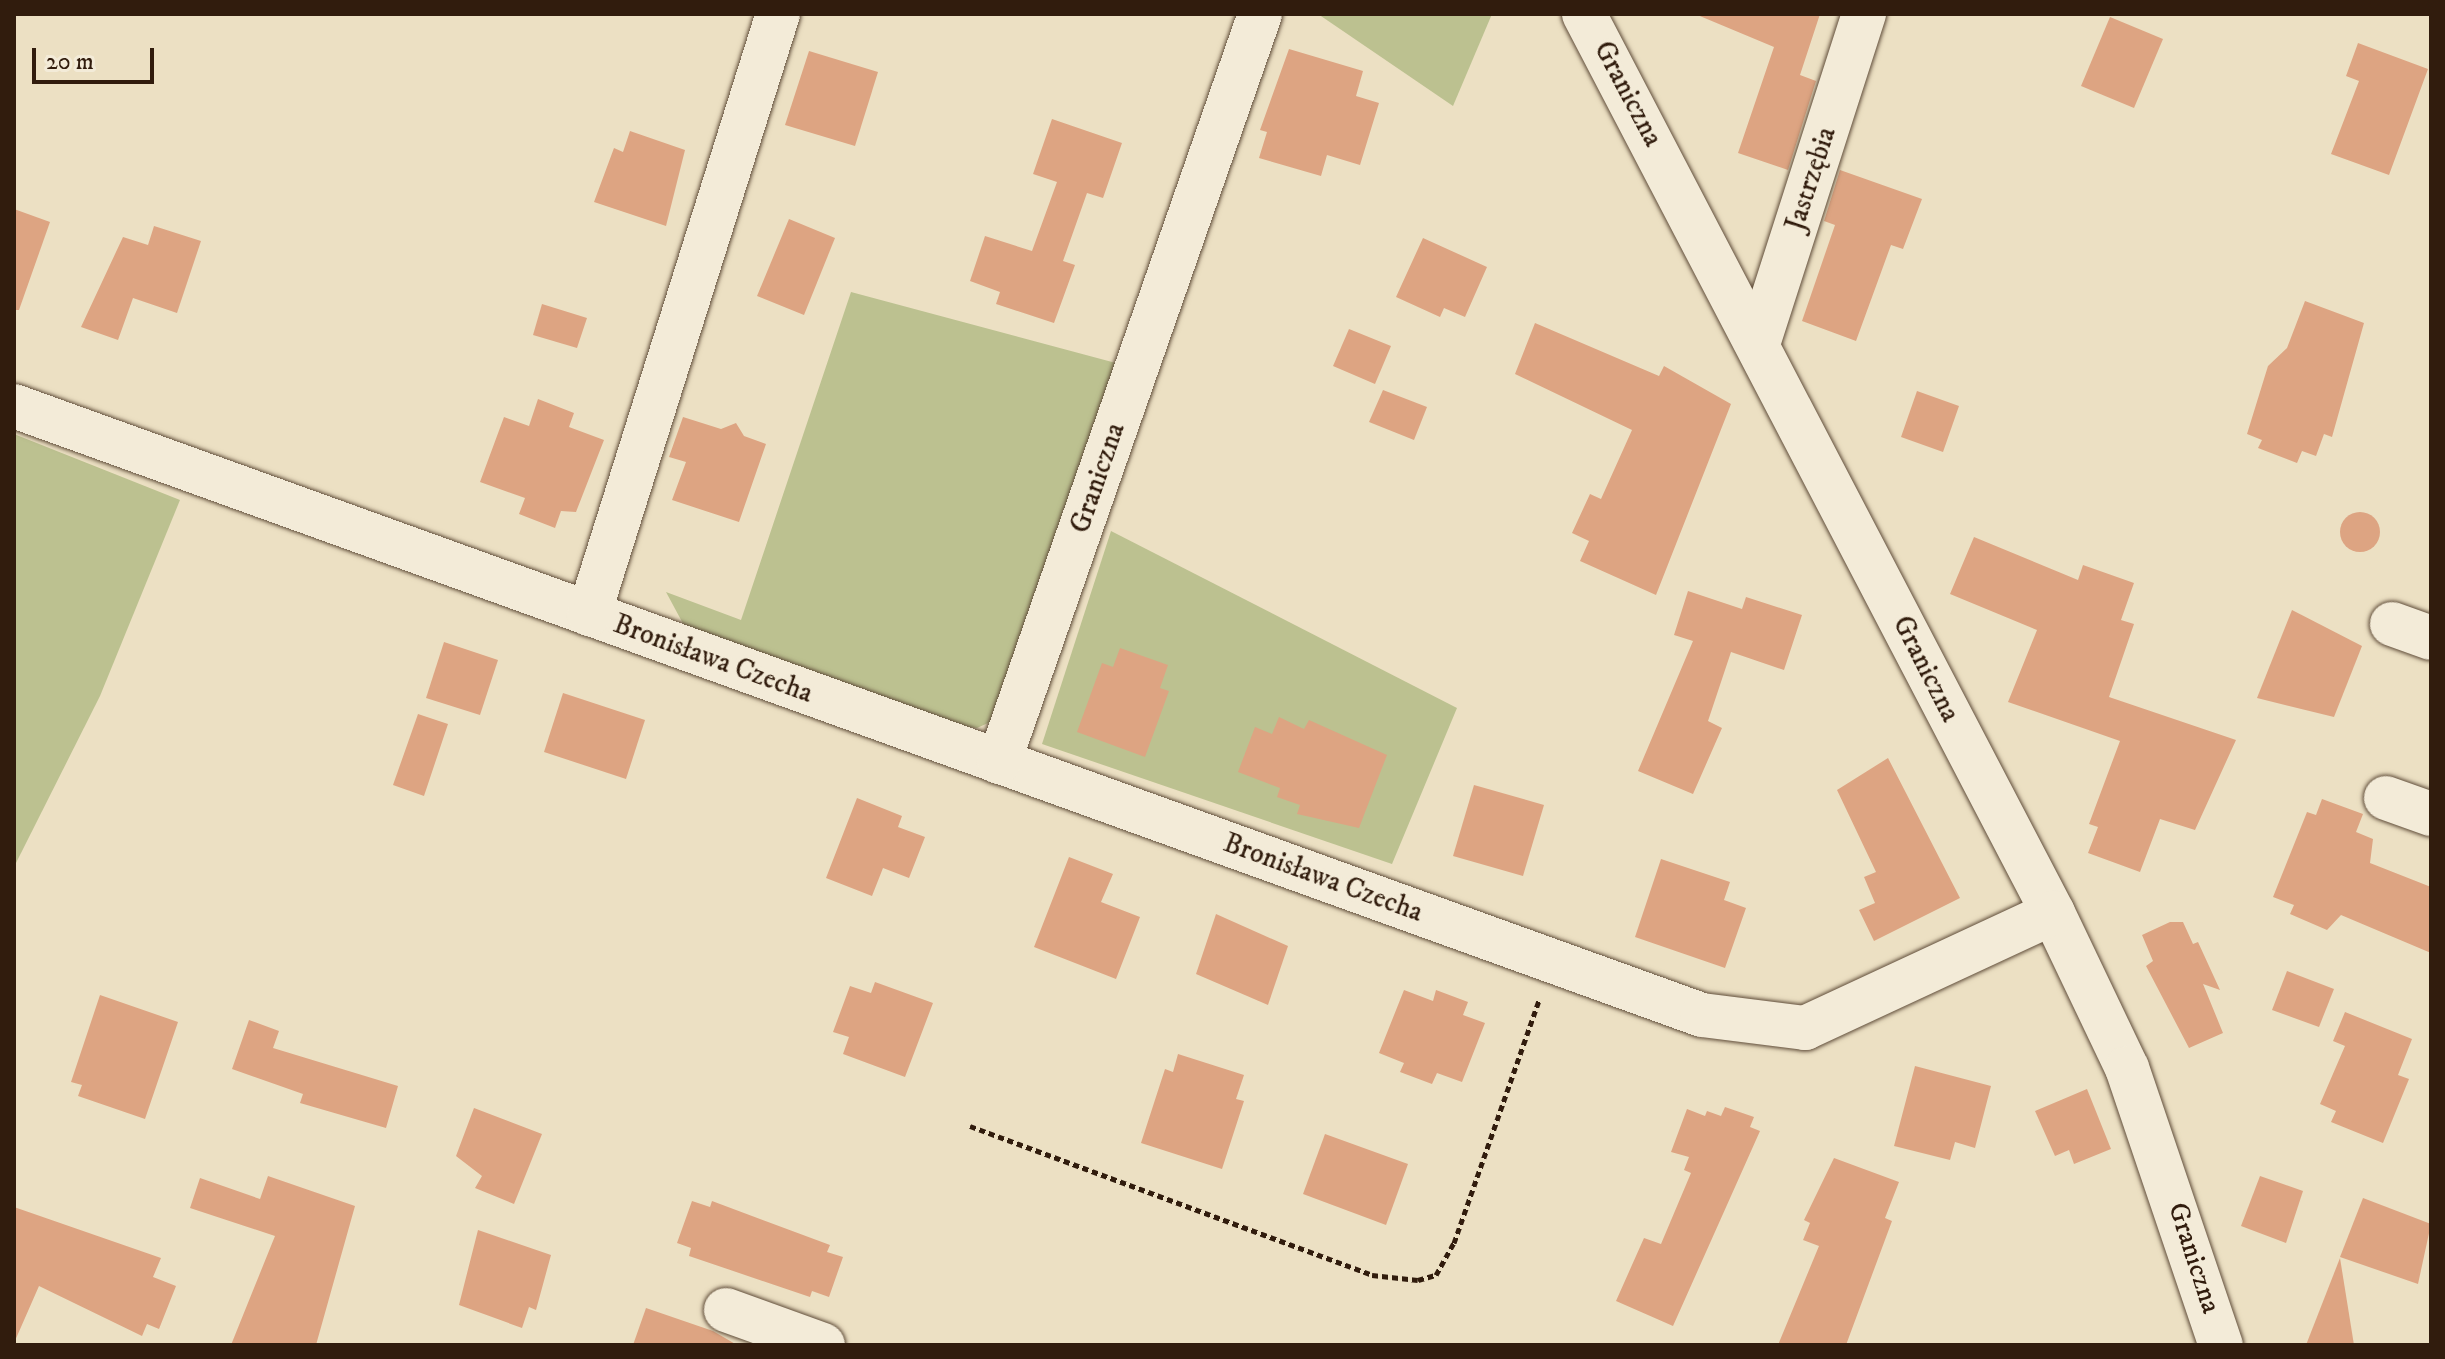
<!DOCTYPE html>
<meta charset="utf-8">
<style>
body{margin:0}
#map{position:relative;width:2445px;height:1359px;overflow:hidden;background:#ece0c3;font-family:"IM FELL DW Pica",serif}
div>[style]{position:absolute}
.green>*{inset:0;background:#bcc190}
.building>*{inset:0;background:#dda482}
.round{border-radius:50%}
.path>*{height:5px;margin-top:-2.5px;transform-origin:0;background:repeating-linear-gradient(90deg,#311c0d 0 6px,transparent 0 10px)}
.roads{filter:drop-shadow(0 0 2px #604d3a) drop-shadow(0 0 2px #604d3a)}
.minor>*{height:44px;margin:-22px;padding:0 22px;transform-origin:22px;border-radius:22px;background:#f3ebd8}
span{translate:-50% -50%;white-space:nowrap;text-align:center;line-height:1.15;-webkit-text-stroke:7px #f3ebd8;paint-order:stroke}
.street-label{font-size:28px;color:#311c0d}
.frame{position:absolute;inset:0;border:16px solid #311c0d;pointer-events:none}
.scale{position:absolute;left:32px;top:48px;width:122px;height:36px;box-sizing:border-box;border:4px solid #311c0d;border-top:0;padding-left:10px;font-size:24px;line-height:28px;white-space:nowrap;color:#311c0d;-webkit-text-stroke:6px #f3ebd8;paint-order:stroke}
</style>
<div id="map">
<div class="green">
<i style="clip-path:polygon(1318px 14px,1492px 14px,1453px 106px)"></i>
<i style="clip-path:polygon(851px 292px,1127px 366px,1008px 714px,977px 728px,928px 723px,687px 631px,666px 592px,741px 620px)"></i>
<i style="clip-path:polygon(14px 434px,180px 500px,100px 696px,14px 867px)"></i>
<i style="clip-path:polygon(1111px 531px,1457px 708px,1392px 864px,1042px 744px)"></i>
</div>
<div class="building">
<i style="clip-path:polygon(1695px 14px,1820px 14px,1800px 75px,1816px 81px,1788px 170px,1738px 153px,1774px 47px)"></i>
<i style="clip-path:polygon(2110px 17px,2163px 39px,2134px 108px,2081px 86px)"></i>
<i style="clip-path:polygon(2358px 43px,2428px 69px,2389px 175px,2331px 154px,2359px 81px,2346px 76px)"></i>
<i style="clip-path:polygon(1289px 49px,1363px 71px,1356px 96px,1379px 103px,1360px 165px,1327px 155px,1321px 176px,1259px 158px,1267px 132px,1260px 130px)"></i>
<i style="clip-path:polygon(809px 51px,878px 72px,855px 146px,785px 125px)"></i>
<i style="clip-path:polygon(1052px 119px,1122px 143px,1103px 198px,1087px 193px,1063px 261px,1075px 265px,1054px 323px,996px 304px,1000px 292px,970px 281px,985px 236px,1032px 251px,1057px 182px,1033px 174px)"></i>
<i style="clip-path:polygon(630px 131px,685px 150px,666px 226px,594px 202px,614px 148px,623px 152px)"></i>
<i style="clip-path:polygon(1840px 170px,1922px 199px,1903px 249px,1891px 245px,1856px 341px,1802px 321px,1835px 225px,1824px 221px)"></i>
<i style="clip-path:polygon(14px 209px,50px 222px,19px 310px,14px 310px)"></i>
<i style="clip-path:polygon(789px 219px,835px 238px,804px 315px,757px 296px)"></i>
<i style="clip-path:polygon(154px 226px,201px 241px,177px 313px,133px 298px,118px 340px,81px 327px,123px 237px,148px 245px)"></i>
<i style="clip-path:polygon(1423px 238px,1487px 267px,1465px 317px,1444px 308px,1440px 317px,1396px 297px)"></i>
<i style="clip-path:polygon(2305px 301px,2364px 323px,2332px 437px,2324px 434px,2316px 456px,2302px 451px,2297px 463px,2258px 448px,2262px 440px,2247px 434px,2268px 366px,2287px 348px)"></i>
<i style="clip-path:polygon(542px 304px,587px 318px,577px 348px,533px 335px)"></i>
<i style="clip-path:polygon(1535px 323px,1659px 376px,1664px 366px,1731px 404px,1656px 595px,1580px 561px,1589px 541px,1572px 533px,1590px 494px,1601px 499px,1632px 430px,1515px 374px)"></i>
<i style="clip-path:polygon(1349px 329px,1391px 346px,1375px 384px,1333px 366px)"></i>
<i style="clip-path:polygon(1383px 390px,1427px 407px,1414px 440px,1369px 422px)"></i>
<i style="clip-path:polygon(1917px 391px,1959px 406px,1943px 452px,1901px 437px)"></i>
<i style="clip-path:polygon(538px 399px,574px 413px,569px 427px,604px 440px,576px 512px,561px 511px,555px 528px,519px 514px,525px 498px,480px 482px,504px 417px,529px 426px)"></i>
<i style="clip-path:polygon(683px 417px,721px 429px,736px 423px,744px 436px,766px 444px,739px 522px,672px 500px,686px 462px,669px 457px)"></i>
<i class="round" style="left:2340px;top:512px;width:40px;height:40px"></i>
<i style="clip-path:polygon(1974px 537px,2078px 580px,2083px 565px,2134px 583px,2121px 620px,2134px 624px,2109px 697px,2236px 740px,2195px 830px,2160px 819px,2140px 872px,2088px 853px,2098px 827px,2089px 824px,2120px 741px,2008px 702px,2037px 630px,1950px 594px)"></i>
<i style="clip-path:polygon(1688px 591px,1742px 609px,1746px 597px,1802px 615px,1784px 670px,1731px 652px,1708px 721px,1722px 728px,1693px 794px,1638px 771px,1693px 641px,1674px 635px)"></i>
<i style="clip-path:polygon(2292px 610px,2362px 646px,2334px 717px,2257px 698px)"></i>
<i style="clip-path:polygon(444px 642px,498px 660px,480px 715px,426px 698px)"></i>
<i style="clip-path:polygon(1120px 648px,1168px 665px,1160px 688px,1169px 691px,1145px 757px,1077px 732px,1102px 663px,1113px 667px)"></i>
<i style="clip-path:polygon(563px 693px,645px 720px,626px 779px,544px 752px)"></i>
<i style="clip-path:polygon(418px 714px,448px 724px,424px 796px,393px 785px)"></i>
<i style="clip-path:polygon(1279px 717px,1304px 729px,1309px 720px,1387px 755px,1359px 828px,1297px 814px,1300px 805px,1277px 797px,1280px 788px,1238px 772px,1255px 727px,1272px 734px)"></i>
<i style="clip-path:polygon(1888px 758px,1960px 898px,1874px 941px,1859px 910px,1875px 903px,1864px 877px,1876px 872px,1837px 790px)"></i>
<i style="clip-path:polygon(1474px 785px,1544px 805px,1523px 876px,1453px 856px)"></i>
<i style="clip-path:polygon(857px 798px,902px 816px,898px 827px,925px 837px,909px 878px,883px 868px,872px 896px,826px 878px)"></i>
<i style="clip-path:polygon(2322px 799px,2363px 814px,2356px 832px,2373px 839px,2370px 863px,2431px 887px,2431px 953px,2341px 915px,2327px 930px,2290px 914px,2294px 905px,2273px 897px,2307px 812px,2316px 815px)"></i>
<i style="clip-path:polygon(1069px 857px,1113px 874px,1101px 902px,1140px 917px,1116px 979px,1034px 947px)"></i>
<i style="clip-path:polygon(1661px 859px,1730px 882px,1724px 900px,1746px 908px,1725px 968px,1635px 937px)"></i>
<i style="clip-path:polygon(1216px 914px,1288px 946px,1268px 1005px,1196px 974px)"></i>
<i style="clip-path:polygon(2170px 922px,2183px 922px,2193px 944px,2198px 942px,2220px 990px,2203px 984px,2223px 1033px,2189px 1048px,2146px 966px,2153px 961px,2142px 935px)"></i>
<i style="clip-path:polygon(2287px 971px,2334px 989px,2319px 1027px,2272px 1010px)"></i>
<i style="clip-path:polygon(875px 982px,933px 1003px,905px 1077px,843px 1054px,849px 1037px,833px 1032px,850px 986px,871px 993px)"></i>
<i style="clip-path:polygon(1404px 990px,1433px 1001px,1436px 990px,1468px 1002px,1463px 1015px,1485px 1023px,1462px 1082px,1437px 1073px,1432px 1084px,1400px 1072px,1404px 1063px,1379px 1053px)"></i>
<i style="clip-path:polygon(100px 995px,178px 1022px,145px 1119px,78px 1096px,82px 1085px,71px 1082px)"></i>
<i style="clip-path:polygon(2345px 1012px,2412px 1039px,2398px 1075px,2409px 1079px,2383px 1143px,2331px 1122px,2336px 1111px,2320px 1104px,2345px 1046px,2333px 1041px)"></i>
<i style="clip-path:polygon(249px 1020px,279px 1031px,273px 1048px,398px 1086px,386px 1128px,300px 1103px,303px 1094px,232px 1069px)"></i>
<i style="clip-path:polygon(1178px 1054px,1244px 1075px,1236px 1099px,1244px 1101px,1222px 1169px,1141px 1143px,1165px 1069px,1173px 1072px)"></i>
<i style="clip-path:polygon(1915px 1066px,1991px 1086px,1975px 1148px,1955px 1142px,1950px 1160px,1894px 1146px)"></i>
<i style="clip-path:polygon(2087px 1089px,2111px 1149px,2074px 1164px,2069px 1150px,2055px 1156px,2035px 1111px)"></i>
<i style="clip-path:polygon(1725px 1107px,1754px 1117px,1750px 1127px,1760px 1131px,1673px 1326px,1616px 1301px,1644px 1238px,1661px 1244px,1691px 1173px,1684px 1170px,1689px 1157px,1671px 1152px,1687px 1109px,1705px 1116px,1707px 1111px,1721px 1116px)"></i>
<i style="clip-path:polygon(474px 1108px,542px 1134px,514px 1204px,475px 1188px,482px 1176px,456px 1156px)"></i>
<i style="clip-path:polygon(1325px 1134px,1408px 1164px,1386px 1225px,1303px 1194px)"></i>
<i style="clip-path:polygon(1834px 1158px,1899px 1182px,1885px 1218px,1892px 1221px,1846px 1345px,1778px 1345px,1819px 1246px,1803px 1240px,1810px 1223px,1804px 1220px)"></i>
<i style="clip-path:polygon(268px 1176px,355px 1206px,316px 1345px,231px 1345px,275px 1236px,190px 1208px,200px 1178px,260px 1199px)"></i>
<i style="clip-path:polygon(2260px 1176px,2303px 1191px,2286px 1243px,2241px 1226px)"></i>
<i style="clip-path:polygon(2363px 1198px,2431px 1224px,2418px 1284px,2340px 1257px)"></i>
<i style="clip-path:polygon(692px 1201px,710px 1207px,712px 1201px,830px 1245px,827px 1252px,843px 1257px,829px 1297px,812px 1291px,810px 1297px,689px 1256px,691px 1248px,677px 1243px)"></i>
<i style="clip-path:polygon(14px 1207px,161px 1258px,153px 1277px,176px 1286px,159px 1329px,147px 1324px,142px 1336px,39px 1286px,14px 1343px)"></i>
<i style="clip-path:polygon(478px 1230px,551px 1255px,536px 1310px,529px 1307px,522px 1328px,459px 1305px)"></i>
<i style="clip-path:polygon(2340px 1258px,2354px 1345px,2306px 1345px)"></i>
<i style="clip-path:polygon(646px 1308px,713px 1331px,737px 1345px,633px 1345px)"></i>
</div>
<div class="path">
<i style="left:970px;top:1126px;width:429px;rotate:20.3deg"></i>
<i style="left:1372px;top:1275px;width:46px;rotate:6.2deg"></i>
<i style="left:1418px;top:1280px;width:19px;rotate:-16deg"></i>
<i style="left:1436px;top:1275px;width:37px;rotate:-61deg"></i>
<i style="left:1454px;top:1243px;width:257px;rotate:-70.7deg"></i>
</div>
<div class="roads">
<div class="minor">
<i style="left:1584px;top:14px;width:1014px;rotate:62.45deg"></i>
<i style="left:2053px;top:913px;width:172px;rotate:64.5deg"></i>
<i style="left:2127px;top:1068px;width:293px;rotate:71.3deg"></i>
<i style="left:1758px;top:344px;width:347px;rotate:-72.2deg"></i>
<i style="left:14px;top:406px;width:1794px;rotate:19.84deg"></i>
<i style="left:1702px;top:1015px;width:104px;rotate:7.2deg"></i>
<i style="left:1805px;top:1028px;width:273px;rotate:-24.9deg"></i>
<i style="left:589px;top:614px;width:629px;rotate:-72.52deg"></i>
<i style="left:2392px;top:624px;width:41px;rotate:19.7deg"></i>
<i style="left:999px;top:762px;width:792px;rotate:-70.76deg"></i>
<i style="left:2386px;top:798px;width:48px;rotate:19.6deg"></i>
<i style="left:726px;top:1310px;width:103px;rotate:19.8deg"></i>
</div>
</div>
<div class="street-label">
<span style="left:1628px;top:94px;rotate:62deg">Graniczna</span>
<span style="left:1811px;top:179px;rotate:-72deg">Jastrzębia</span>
<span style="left:1098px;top:478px;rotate:-71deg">Graniczna</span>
<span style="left:713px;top:659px;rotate:20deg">Bronisława Czecha</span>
<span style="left:1926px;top:669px;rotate:63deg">Graniczna</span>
<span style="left:1323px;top:878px;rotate:20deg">Bronisława Czecha</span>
<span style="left:2194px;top:1258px;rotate:72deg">Graniczna</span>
</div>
<div class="frame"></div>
<div class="scale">20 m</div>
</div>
